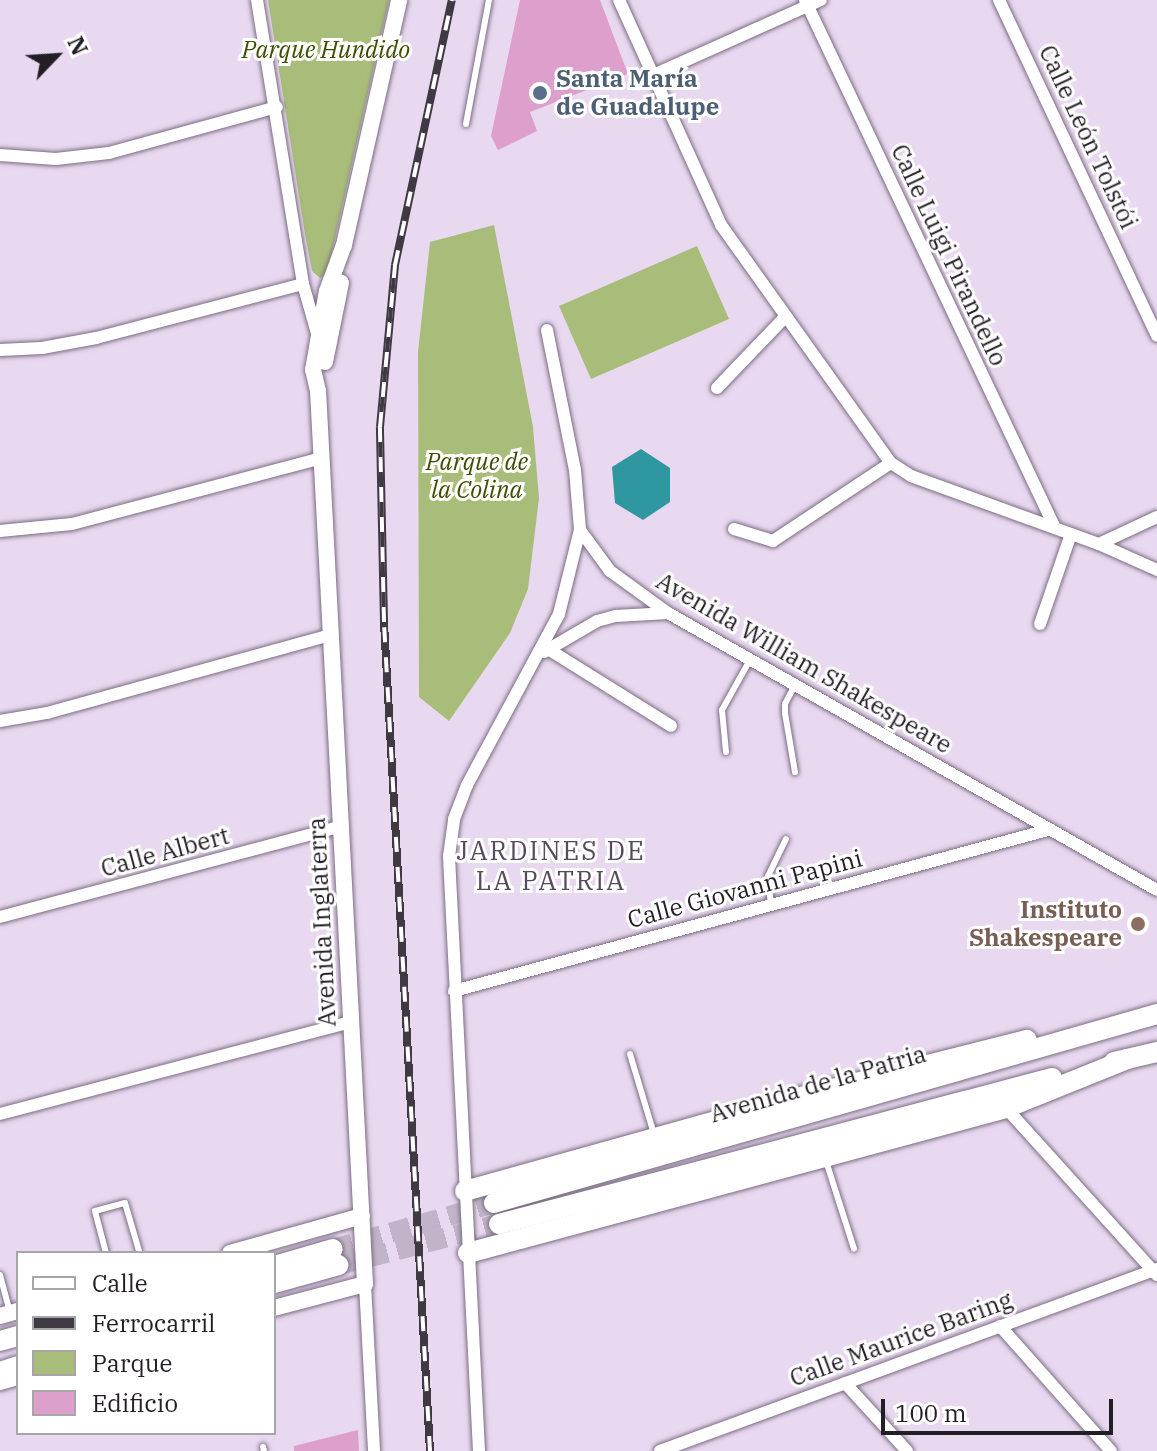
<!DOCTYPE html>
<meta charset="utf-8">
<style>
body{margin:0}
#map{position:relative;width:1157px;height:1451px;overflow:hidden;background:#e8d8f0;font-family:"IBM Plex Serif",serif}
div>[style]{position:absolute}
.green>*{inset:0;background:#a9bd7a}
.water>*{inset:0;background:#2e979f}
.building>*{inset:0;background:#dda0cd}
.primary-tunnel>*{height:20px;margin-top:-10px;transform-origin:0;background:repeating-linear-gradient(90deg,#c1b3c8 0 20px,transparent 0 30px)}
.roads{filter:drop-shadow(0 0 2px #7b6d82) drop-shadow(0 0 2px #7b6d82)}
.service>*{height:6px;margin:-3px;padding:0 3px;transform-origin:3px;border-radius:3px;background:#fff}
.minor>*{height:12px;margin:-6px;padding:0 6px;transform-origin:6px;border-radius:6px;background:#fff}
.tertiary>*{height:16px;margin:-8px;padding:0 8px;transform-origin:8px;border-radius:8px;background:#fff}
.primary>*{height:20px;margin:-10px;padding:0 10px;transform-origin:10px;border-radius:10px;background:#fff}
.rail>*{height:8px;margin-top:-4px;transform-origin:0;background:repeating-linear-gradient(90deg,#fff 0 15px,#403944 0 30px);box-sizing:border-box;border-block:2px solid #403944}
.dots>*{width:22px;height:22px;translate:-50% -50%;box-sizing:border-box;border:4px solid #fff;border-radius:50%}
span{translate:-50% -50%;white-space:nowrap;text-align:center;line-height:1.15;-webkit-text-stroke:6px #fff;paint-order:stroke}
.park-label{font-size:24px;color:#3e4e00;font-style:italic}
.service-label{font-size:24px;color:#4e5e75;font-weight:700}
.left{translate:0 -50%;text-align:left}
.street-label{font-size:24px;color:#231d26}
.education-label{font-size:24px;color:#785e54;font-weight:700}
.right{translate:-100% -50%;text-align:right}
.neighbourhood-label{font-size:26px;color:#574a5e;letter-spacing:2px}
.legend{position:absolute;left:16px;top:1251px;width:260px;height:184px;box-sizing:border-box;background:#fff;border:2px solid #a7a5a8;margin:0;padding:10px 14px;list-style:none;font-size:24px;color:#231d26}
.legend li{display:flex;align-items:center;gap:16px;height:40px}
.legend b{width:40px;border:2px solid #a7a5a8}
.north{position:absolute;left:16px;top:16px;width:80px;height:80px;-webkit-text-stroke:6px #fff;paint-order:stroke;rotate:65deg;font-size:22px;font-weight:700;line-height:32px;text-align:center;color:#231d26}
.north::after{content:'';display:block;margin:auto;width:28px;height:36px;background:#231d26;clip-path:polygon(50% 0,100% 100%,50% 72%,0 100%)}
.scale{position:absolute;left:881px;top:1399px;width:232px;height:36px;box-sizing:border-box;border:4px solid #231d26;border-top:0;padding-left:10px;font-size:24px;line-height:28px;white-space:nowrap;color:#231d26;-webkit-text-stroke:6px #fff;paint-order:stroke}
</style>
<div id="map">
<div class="green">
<i style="clip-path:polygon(268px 0,389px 0,327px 274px,320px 278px,312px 271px,305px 234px)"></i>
<i style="clip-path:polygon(494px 225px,533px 427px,539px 498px,528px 589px,510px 633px,449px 721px,419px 697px,418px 352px,430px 242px)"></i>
<i style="clip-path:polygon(697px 246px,729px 319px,591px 379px,559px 306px)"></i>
</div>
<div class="water">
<i style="clip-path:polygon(641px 449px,670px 468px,670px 502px,643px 520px,615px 503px,612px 467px)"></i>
</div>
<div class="building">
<i style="clip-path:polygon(520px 0,600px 0,628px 74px,530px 112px,537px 131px,498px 150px,491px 136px)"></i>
<i style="clip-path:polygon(358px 1430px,359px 1451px,294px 1451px,294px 1446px)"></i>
</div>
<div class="primary-tunnel">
<i style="left:333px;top:1249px;width:167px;rotate:-15.9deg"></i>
<i style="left:339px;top:1265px;width:165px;rotate:-14.4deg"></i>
</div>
<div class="roads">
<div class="service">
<i style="left:466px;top:124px;width:126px;rotate:-79.5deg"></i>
<i style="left:795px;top:685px;width:21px;rotate:118deg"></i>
<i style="left:785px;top:704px;width:9px;rotate:90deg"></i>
<i style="left:785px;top:713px;width:60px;rotate:80.4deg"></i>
<i style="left:726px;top:752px;width:42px;rotate:-95.4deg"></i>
<i style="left:722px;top:710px;width:57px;rotate:-60.8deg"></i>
<i style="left:771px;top:905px;width:29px;rotate:-96deg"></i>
<i style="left:768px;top:876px;width:41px;rotate:-64.1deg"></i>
<i style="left:630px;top:1054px;width:84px;rotate:73.3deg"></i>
<i style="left:826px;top:1161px;width:92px;rotate:72.3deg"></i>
<i style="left:106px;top:1253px;width:43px;rotate:-104.7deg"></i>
<i style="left:95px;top:1211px;width:31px;rotate:-15deg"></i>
<i style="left:125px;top:1203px;width:50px;rotate:73.7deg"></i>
<i style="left:0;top:1275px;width:39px;rotate:75deg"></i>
<i style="left:263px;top:1447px;width:4px;rotate:76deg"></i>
</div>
<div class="minor">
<i style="left:257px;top:0;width:288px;rotate:80.8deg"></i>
<i style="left:303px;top:284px;width:55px;rotate:74.2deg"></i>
<i style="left:619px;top:0;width:247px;rotate:65.6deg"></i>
<i style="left:721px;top:225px;width:292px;rotate:54.5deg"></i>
<i style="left:891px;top:463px;width:24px;rotate:33deg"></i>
<i style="left:911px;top:476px;width:200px;rotate:19.9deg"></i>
<i style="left:1099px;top:544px;width:64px;rotate:24.1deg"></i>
<i style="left:805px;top:0;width:584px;rotate:64.66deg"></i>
<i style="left:999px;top:0;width:371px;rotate:64.8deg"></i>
<i style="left:651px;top:76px;width:186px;rotate:-24.1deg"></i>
<i style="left:0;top:155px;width:56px;rotate:4.1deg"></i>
<i style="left:56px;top:159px;width:53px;rotate:-6.5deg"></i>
<i style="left:109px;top:153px;width:174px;rotate:-15.3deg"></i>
<i style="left:547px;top:330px;width:143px;rotate:78.7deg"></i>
<i style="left:575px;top:470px;width:60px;rotate:85.2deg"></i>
<i style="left:580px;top:530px;width:51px;rotate:53.8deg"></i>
<i style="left:610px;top:571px;width:72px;rotate:35.9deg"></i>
<i style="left:668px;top:613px;width:562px;rotate:29.53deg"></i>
<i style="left:0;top:350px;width:42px;rotate:-2.7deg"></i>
<i style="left:42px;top:348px;width:55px;rotate:-10.5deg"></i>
<i style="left:96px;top:338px;width:214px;rotate:-14.6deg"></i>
<i style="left:717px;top:388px;width:98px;rotate:-46.2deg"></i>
<i style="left:734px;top:529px;width:41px;rotate:17.1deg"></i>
<i style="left:773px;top:541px;width:141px;rotate:-33.5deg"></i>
<i style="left:0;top:531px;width:72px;rotate:-5.6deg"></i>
<i style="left:72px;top:524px;width:258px;rotate:-14.8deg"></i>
<i style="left:1099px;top:544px;width:64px;rotate:-25deg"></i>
<i style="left:1040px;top:624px;width:95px;rotate:-71deg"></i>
<i style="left:548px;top:649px;width:145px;rotate:32deg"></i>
<i style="left:544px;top:652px;width:61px;rotate:-30.3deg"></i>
<i style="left:597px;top:621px;width:20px;rotate:-15deg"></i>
<i style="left:616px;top:616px;width:52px;rotate:-3.3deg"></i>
<i style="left:0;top:721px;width:48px;rotate:-9.7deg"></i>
<i style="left:47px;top:713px;width:295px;rotate:-15.4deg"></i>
<i style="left:0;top:917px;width:353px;rotate:-14.9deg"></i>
<i style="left:454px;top:991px;width:615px;rotate:-15.17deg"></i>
<i style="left:1006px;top:1108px;width:225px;rotate:47.9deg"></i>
<i style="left:0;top:1114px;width:363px;rotate:-14.7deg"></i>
<i style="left:365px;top:1284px;width:167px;rotate:86.9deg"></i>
<i style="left:1000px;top:1326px;width:167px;rotate:48.4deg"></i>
<i style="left:845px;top:1383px;width:92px;rotate:47.6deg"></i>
<i style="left:479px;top:1451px;width:596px;rotate:-92.89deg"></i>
<i style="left:449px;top:856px;width:37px;rotate:-82deg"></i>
<i style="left:454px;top:819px;width:36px;rotate:-69deg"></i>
<i style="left:467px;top:785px;width:194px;rotate:-61.7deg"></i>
<i style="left:559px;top:614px;width:87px;rotate:-76deg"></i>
<i style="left:660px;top:1451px;width:529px;rotate:-20.11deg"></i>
</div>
<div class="tertiary">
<i style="left:325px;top:362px;width:81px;rotate:-78.6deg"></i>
<i style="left:230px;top:1253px;width:137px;rotate:-15.7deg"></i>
<i style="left:274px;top:1308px;width:94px;rotate:-14.8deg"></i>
<i style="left:365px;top:1284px;width:894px;rotate:-93.01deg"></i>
<i style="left:318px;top:391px;width:22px;rotate:-103deg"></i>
<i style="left:313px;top:370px;width:80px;rotate:-80deg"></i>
<i style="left:327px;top:291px;width:49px;rotate:-69.7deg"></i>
<i style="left:344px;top:245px;width:251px;rotate:-77.3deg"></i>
<i style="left:0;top:1316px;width:19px;rotate:-16deg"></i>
<i style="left:0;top:1382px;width:19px;rotate:-16deg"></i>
</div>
<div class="primary">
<i style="left:1114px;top:1062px;width:44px;rotate:-13.1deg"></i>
<i style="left:465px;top:1191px;width:345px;rotate:-15.6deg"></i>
<i style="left:797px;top:1098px;width:237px;rotate:-14.2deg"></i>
<i style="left:494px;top:1203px;width:689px;rotate:-15.91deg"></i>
<i style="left:499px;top:1224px;width:572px;rotate:-14.79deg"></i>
<i style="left:468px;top:1253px;width:557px;rotate:-15.08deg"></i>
<i style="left:1006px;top:1108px;width:131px;rotate:-22deg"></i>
<i style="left:274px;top:1266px;width:61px;rotate:-16.1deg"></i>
<i style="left:274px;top:1283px;width:67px;rotate:-15.5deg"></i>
<i style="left:0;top:1341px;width:19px;rotate:-16deg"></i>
<i style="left:0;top:1372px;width:19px;rotate:-18deg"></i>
</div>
</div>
<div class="rail">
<i style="left:430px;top:1451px;width:830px;rotate:-93.18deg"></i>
<i style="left:384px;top:622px;width:195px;rotate:-91.2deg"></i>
<i style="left:380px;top:427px;width:163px;rotate:-84.7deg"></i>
<i style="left:395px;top:265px;width:271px;rotate:-77.9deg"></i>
</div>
<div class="dots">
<i style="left:540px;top:93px;background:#5c6f8a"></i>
<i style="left:1138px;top:924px;background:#8d6e63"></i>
</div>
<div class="park-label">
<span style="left:326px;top:50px">Parque Hundido</span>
<span style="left:477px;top:476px">Parque de<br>la Colina</span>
</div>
<div class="service-label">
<span class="left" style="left:556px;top:93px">Santa María<br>de Guadalupe</span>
</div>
<div class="street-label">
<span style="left:1088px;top:137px;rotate:65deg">Calle León Tolstói</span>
<span style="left:949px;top:255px;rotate:65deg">Calle Luigi Pirandello</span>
<span style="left:804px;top:663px;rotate:30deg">Avenida William Shakespeare</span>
<span style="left:165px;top:852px;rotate:-15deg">Calle Albert</span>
<span style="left:745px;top:889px;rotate:-15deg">Calle Giovanni Papini</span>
<span style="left:322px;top:922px;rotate:-93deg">Avenida Inglaterra</span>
<span style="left:818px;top:1084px;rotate:-16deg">Avenida de la Patria</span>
<span style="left:901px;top:1339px;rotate:-20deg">Calle Maurice Baring</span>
</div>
<div class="education-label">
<span class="right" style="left:1122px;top:924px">Instituto<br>Shakespeare</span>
</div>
<div class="neighbourhood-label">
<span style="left:551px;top:866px">JARDINES DE<br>LA PATRIA</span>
</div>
<ul class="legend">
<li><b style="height:10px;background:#fff"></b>Calle</li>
<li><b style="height:10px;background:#403944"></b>Ferrocarril</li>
<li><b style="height:22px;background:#a9bd7a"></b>Parque</li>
<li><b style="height:22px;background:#dda0cd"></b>Edificio</li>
</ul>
<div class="north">N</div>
<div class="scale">100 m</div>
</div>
